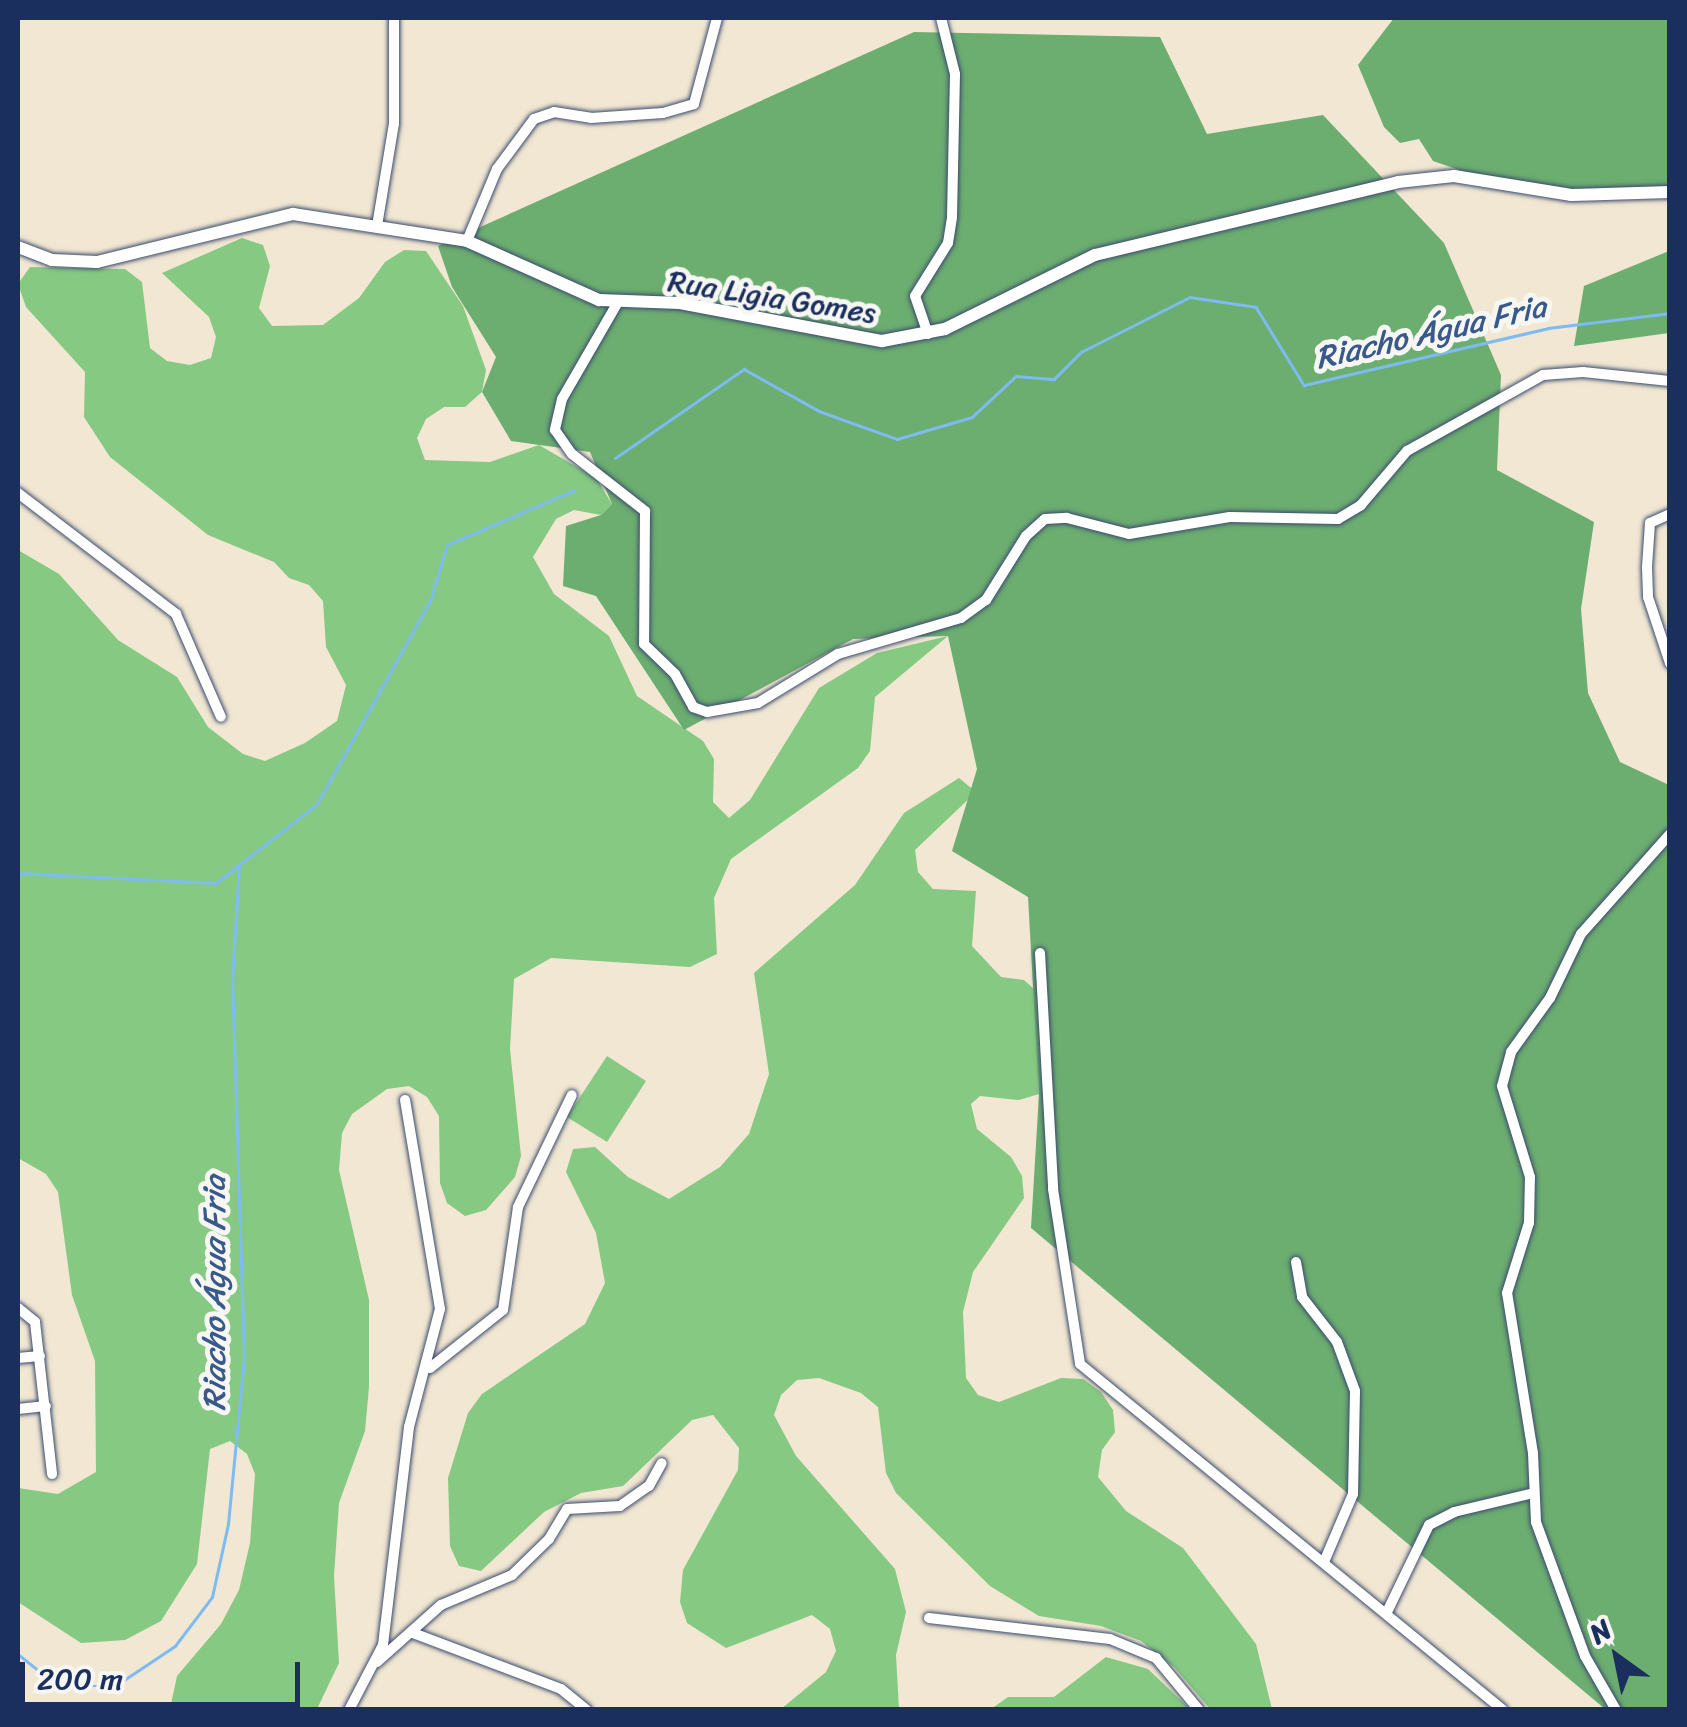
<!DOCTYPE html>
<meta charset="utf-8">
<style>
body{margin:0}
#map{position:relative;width:1687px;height:1727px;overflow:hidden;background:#f1e7d2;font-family:Sriracha,sans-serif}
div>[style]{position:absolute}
.green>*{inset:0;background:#86c982}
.forest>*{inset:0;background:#6cad70}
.stream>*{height:2.5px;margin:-1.25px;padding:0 1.25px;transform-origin:1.25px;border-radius:1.25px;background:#7dbbf0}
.roads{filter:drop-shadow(0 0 2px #3b4b6f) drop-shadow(0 0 2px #3b4b6f)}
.minor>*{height:10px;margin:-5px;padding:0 5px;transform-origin:5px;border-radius:5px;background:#fff}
.tertiary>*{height:12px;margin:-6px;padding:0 6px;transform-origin:6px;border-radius:6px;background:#fff}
span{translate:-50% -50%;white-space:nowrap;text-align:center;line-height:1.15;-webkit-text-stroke:10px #f6f6f2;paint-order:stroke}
.street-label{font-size:30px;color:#1b2f5e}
.water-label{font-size:32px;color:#38598a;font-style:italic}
.frame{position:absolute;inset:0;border:20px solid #1b2f5e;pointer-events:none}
.north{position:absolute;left:1567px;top:1607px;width:100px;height:100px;-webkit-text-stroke:8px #f6f6f2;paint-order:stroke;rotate:327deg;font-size:28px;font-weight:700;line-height:40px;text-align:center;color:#1b2f5e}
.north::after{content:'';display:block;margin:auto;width:35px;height:45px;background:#1b2f5e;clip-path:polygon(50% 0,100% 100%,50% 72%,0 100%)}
.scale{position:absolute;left:20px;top:1662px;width:280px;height:45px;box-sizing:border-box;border:5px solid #1b2f5e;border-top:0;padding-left:12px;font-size:30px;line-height:35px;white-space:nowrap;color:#1b2f5e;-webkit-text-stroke:8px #f6f6f2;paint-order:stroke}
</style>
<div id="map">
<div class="green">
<i style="clip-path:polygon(242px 238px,263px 245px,270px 266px,259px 308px,272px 326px,323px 325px,359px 298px,385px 262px,404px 250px,426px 251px,463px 306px,486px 370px,482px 392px,465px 407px,444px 407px,426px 419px,417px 438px,425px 460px,490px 462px,539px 445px,596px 478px,612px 504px,601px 515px,574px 510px,556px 519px,533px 557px,554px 594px,609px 636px,637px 696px,703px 741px,714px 759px,713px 802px,729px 818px,750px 800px,819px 688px,877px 653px,948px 636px,875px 697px,870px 751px,858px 768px,731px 859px,714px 898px,717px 954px,690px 967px,551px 958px,514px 979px,510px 1049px,521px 1156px,515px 1177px,486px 1210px,465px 1216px,447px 1203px,440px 1183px,439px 1116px,427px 1097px,409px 1086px,387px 1089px,352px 1114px,342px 1133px,339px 1170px,369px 1300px,369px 1387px,365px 1431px,339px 1503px,334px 1576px,339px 1663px,317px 1709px,170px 1709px,177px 1676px,221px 1624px,239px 1590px,250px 1543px,255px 1474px,247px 1454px,230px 1441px,210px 1449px,197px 1564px,161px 1621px,125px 1640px,81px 1643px,18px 1602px,18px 1488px,58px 1494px,96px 1472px,95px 1361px,72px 1295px,58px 1192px,46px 1174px,18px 1158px,18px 550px,59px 574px,118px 640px,177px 677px,208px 727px,243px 754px,265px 761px,305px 743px,337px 721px,346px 685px,326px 647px,323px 601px,309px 585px,289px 578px,274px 562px,208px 535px,110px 457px,84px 417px,85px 372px,26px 307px,18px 284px,30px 267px,125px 269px,142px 282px,150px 348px,167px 361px,190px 365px,211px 358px,216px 337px,209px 317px,162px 273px)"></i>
<i style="clip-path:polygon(959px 778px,976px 792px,915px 850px,918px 872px,933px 889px,976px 891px,972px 946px,1001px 977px,1024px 980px,1035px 990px,1039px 1094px,1019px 1100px,980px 1096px,971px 1104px,977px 1129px,1011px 1157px,1022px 1176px,1024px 1198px,973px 1272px,963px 1312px,966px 1378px,978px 1395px,999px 1402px,1061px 1378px,1083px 1379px,1101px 1392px,1113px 1410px,1115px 1432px,1102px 1450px,1098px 1477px,1126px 1511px,1183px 1548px,1256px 1644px,1272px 1709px,1210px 1709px,1175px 1668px,1141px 1641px,1101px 1626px,1039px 1616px,990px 1586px,896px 1493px,886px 1473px,878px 1407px,861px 1393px,819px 1378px,797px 1380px,781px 1395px,774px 1415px,796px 1456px,895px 1569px,906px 1612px,896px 1655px,899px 1709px,781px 1709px,826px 1672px,836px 1651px,830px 1629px,812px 1615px,726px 1648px,687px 1623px,680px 1602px,683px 1570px,738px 1470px,739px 1448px,713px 1415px,692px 1420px,623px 1486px,581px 1493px,544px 1512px,481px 1571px,459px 1566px,450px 1546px,448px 1478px,468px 1413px,482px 1394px,585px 1324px,605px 1283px,596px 1233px,566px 1172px,573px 1149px,595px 1147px,628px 1177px,669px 1199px,720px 1167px,749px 1134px,769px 1074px,754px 973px,855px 885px,904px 813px)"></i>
<i style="clip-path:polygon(607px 1056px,646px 1081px,607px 1142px,567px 1117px)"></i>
<i style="clip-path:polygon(1106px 1657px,1148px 1669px,1190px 1709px,991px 1709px,1008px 1697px,1054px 1697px)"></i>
</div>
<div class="forest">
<i style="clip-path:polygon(1394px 18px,1669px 18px,1669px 190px,1562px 189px,1477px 176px,1433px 161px,1419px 139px,1400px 143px,1384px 127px,1358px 65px)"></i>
<i style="clip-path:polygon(914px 32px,1160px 37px,1207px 134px,1323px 115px,1444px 243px,1501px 375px,1497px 470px,1594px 522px,1581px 609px,1588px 693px,1620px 762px,1669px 785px,1669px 1709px,1605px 1709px,1031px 1228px,1039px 1094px,1028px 897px,952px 851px,977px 769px,948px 636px,853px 639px,684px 730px,596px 596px,563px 586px,566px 526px,601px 515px,612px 504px,590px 452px,511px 441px,482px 392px,496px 357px,452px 287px,438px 246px)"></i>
<i style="clip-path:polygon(1669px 251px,1669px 333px,1574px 346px,1584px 286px)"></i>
</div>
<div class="stream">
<i style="left:615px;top:458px;width:157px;rotate:-34.6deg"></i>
<i style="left:744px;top:369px;width:86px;rotate:29.2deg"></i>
<i style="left:819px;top:411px;width:83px;rotate:19.7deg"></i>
<i style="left:897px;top:439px;width:78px;rotate:-16.3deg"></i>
<i style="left:972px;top:417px;width:60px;rotate:-43deg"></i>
<i style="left:1016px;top:376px;width:38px;rotate:5deg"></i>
<i style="left:1054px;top:379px;width:38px;rotate:-45deg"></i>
<i style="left:1081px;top:352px;width:122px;rotate:-26.8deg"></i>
<i style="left:1190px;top:297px;width:67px;rotate:8.6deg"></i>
<i style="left:1256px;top:307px;width:92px;rotate:58.4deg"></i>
<i style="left:1304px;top:385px;width:251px;rotate:-13.1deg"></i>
<i style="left:1548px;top:328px;width:123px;rotate:-7deg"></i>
<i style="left:18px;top:873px;width:198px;rotate:2.9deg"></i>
<i style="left:216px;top:883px;width:128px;rotate:-38deg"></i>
<i style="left:317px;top:804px;width:232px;rotate:-60.9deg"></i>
<i style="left:430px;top:601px;width:59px;rotate:-73.1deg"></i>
<i style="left:447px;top:545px;width:139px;rotate:-23.3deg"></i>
<i style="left:18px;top:1654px;width:51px;rotate:38.7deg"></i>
<i style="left:58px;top:1686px;width:57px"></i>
<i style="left:115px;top:1686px;width:72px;rotate:-33.7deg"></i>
<i style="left:175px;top:1646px;width:61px;rotate:-52.9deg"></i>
<i style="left:212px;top:1597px;width:75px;rotate:-77.6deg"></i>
<i style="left:228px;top:1524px;width:167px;rotate:-84.5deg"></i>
<i style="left:244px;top:1358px;width:377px;rotate:-91.8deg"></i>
<i style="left:232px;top:981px;width:116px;rotate:-86.5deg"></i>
</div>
<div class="roads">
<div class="minor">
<i style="left:377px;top:226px;width:104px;rotate:-80.6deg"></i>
<i style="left:394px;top:123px;width:105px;rotate:-90deg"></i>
<i style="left:467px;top:241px;width:78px;rotate:-67.4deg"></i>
<i style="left:497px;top:169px;width:62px;rotate:-53.5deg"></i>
<i style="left:534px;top:119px;width:21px;rotate:-19deg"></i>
<i style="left:554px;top:112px;width:37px;rotate:9deg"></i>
<i style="left:591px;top:118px;width:72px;rotate:-4deg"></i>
<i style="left:663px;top:113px;width:32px;rotate:-16deg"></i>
<i style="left:694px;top:104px;width:89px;rotate:-75deg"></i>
<i style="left:618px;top:302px;width:112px;rotate:120deg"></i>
<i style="left:562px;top:399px;width:32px;rotate:103deg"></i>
<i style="left:555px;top:430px;width:29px;rotate:55deg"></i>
<i style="left:572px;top:454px;width:93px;rotate:38deg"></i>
<i style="left:645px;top:511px;width:133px;rotate:90.4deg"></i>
<i style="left:644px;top:644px;width:43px;rotate:44.1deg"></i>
<i style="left:675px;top:674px;width:38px;rotate:61deg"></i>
<i style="left:693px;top:707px;width:15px;rotate:20deg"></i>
<i style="left:707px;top:712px;width:52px;rotate:-10deg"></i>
<i style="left:758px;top:703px;width:94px;rotate:-31.5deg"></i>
<i style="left:838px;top:654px;width:128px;rotate:-16.3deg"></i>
<i style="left:961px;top:618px;width:31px;rotate:-36deg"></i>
<i style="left:986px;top:600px;width:75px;rotate:-58deg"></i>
<i style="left:1026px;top:536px;width:25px;rotate:-42deg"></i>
<i style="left:1045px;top:519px;width:22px;rotate:-3deg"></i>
<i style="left:1067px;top:518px;width:64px;rotate:14.5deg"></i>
<i style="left:1129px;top:534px;width:102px;rotate:-9.6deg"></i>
<i style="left:1230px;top:517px;width:108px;rotate:1.1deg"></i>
<i style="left:1338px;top:519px;width:27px;rotate:-31deg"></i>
<i style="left:1361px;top:505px;width:71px;rotate:-49.6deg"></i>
<i style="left:1407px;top:451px;width:156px;rotate:-29.2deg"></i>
<i style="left:1543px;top:375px;width:40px;rotate:-4.3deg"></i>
<i style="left:1583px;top:372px;width:87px;rotate:5.9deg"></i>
<i style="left:928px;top:334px;width:40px;rotate:-108.9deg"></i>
<i style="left:915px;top:296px;width:62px;rotate:-58.1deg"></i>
<i style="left:948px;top:243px;width:26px;rotate:-81deg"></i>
<i style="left:952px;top:217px;width:143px;rotate:-88.8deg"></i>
<i style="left:955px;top:74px;width:58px;rotate:-104deg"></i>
<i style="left:18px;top:493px;width:199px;rotate:37.4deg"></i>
<i style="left:176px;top:614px;width:112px;rotate:66.4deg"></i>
<i style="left:1670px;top:514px;width:22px;rotate:156deg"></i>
<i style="left:1650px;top:523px;width:44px;rotate:93.9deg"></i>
<i style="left:1647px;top:567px;width:30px;rotate:88deg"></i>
<i style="left:1648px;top:597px;width:70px;rotate:71.6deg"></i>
<i style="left:1040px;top:953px;width:236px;rotate:86.8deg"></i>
<i style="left:1053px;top:1189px;width:177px;rotate:81.2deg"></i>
<i style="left:1080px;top:1364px;width:546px;rotate:39.28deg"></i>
<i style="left:1296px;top:1262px;width:36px;rotate:80deg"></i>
<i style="left:1302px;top:1297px;width:57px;rotate:52.1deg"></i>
<i style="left:1337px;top:1342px;width:52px;rotate:69.8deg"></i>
<i style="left:1355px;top:1391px;width:103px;rotate:91.1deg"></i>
<i style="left:1353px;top:1494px;width:74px;rotate:113.1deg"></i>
<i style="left:18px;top:1308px;width:22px;rotate:39deg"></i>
<i style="left:35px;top:1322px;width:153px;rotate:83.6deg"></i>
<i style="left:18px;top:1358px;width:22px;rotate:-5deg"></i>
<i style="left:430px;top:1368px;width:93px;rotate:-38.5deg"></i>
<i style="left:503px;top:1310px;width:104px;rotate:-81.7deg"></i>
<i style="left:518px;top:1207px;width:124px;rotate:-64.3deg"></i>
<i style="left:18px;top:1409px;width:28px;rotate:-6deg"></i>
<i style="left:1387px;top:1612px;width:97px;rotate:-64.2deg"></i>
<i style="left:1429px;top:1525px;width:28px;rotate:-27deg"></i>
<i style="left:1454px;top:1512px;width:82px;rotate:-13.4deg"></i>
<i style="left:929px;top:1618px;width:182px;rotate:6.6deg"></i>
<i style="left:1110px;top:1639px;width:50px;rotate:22.4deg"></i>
<i style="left:1156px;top:1658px;width:67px;rotate:50.4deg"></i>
<i style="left:413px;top:1633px;width:158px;rotate:20.7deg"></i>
<i style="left:561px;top:1689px;width:33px;rotate:39deg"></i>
<i style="left:377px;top:1662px;width:86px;rotate:-41.7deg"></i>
<i style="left:441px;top:1605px;width:77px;rotate:-22.9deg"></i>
<i style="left:512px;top:1575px;width:52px;rotate:-44.2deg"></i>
<i style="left:549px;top:1539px;width:35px;rotate:-59deg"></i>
<i style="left:567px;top:1509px;width:53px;rotate:-3.2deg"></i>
<i style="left:620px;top:1506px;width:35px;rotate:-35deg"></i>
<i style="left:649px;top:1486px;width:26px;rotate:-61deg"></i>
<i style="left:349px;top:1710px;width:73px;rotate:-62.4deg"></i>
<i style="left:383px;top:1645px;width:220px;rotate:-83.2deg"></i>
<i style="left:409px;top:1427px;width:122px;rotate:-75.3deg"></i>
<i style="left:440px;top:1309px;width:212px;rotate:-99.5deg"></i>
<i style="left:1616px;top:1710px;width:62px;rotate:-119.9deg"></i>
<i style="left:1585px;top:1656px;width:143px;rotate:-110.1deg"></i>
<i style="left:1536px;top:1522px;width:69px;rotate:-92.5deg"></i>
<i style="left:1533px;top:1453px;width:162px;rotate:-99.2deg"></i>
<i style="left:1507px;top:1293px;width:73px;rotate:-72.6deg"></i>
<i style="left:1529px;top:1223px;width:46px;rotate:-88.8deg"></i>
<i style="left:1530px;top:1177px;width:95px;rotate:-107.1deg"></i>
<i style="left:1502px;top:1086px;width:35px;rotate:-75deg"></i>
<i style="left:1511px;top:1052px;width:67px;rotate:-54.2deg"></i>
<i style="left:1550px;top:998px;width:71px;rotate:-64.2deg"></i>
<i style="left:1581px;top:934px;width:134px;rotate:-48.3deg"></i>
</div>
<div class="tertiary">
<i style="left:18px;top:247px;width:36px;rotate:21deg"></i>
<i style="left:52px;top:260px;width:45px;rotate:2.5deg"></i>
<i style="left:97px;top:262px;width:202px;rotate:-13.8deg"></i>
<i style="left:293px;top:214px;width:176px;rotate:8.8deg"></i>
<i style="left:467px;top:241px;width:145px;rotate:24.1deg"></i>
<i style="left:599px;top:300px;width:81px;rotate:2.1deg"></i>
<i style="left:680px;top:303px;width:206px;rotate:10.7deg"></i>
<i style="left:882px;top:341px;width:64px;rotate:-10.8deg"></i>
<i style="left:945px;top:329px;width:167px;rotate:-26.3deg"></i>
<i style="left:1095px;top:255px;width:312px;rotate:-13.5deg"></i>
<i style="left:1398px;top:182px;width:56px;rotate:-6.1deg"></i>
<i style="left:1454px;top:176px;width:119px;rotate:9.2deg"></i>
<i style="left:1571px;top:195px;width:99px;rotate:-1.7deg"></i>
</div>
</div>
<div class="street-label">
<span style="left:772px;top:297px;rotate:9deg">Rua Ligia Gomes</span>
</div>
<div class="water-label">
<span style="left:1431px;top:333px;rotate:-13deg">Riacho Água Fria</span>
<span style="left:215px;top:1293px;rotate:-90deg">Riacho Água Fria</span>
</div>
<div class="frame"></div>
<div class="north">N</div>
<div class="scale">200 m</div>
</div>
